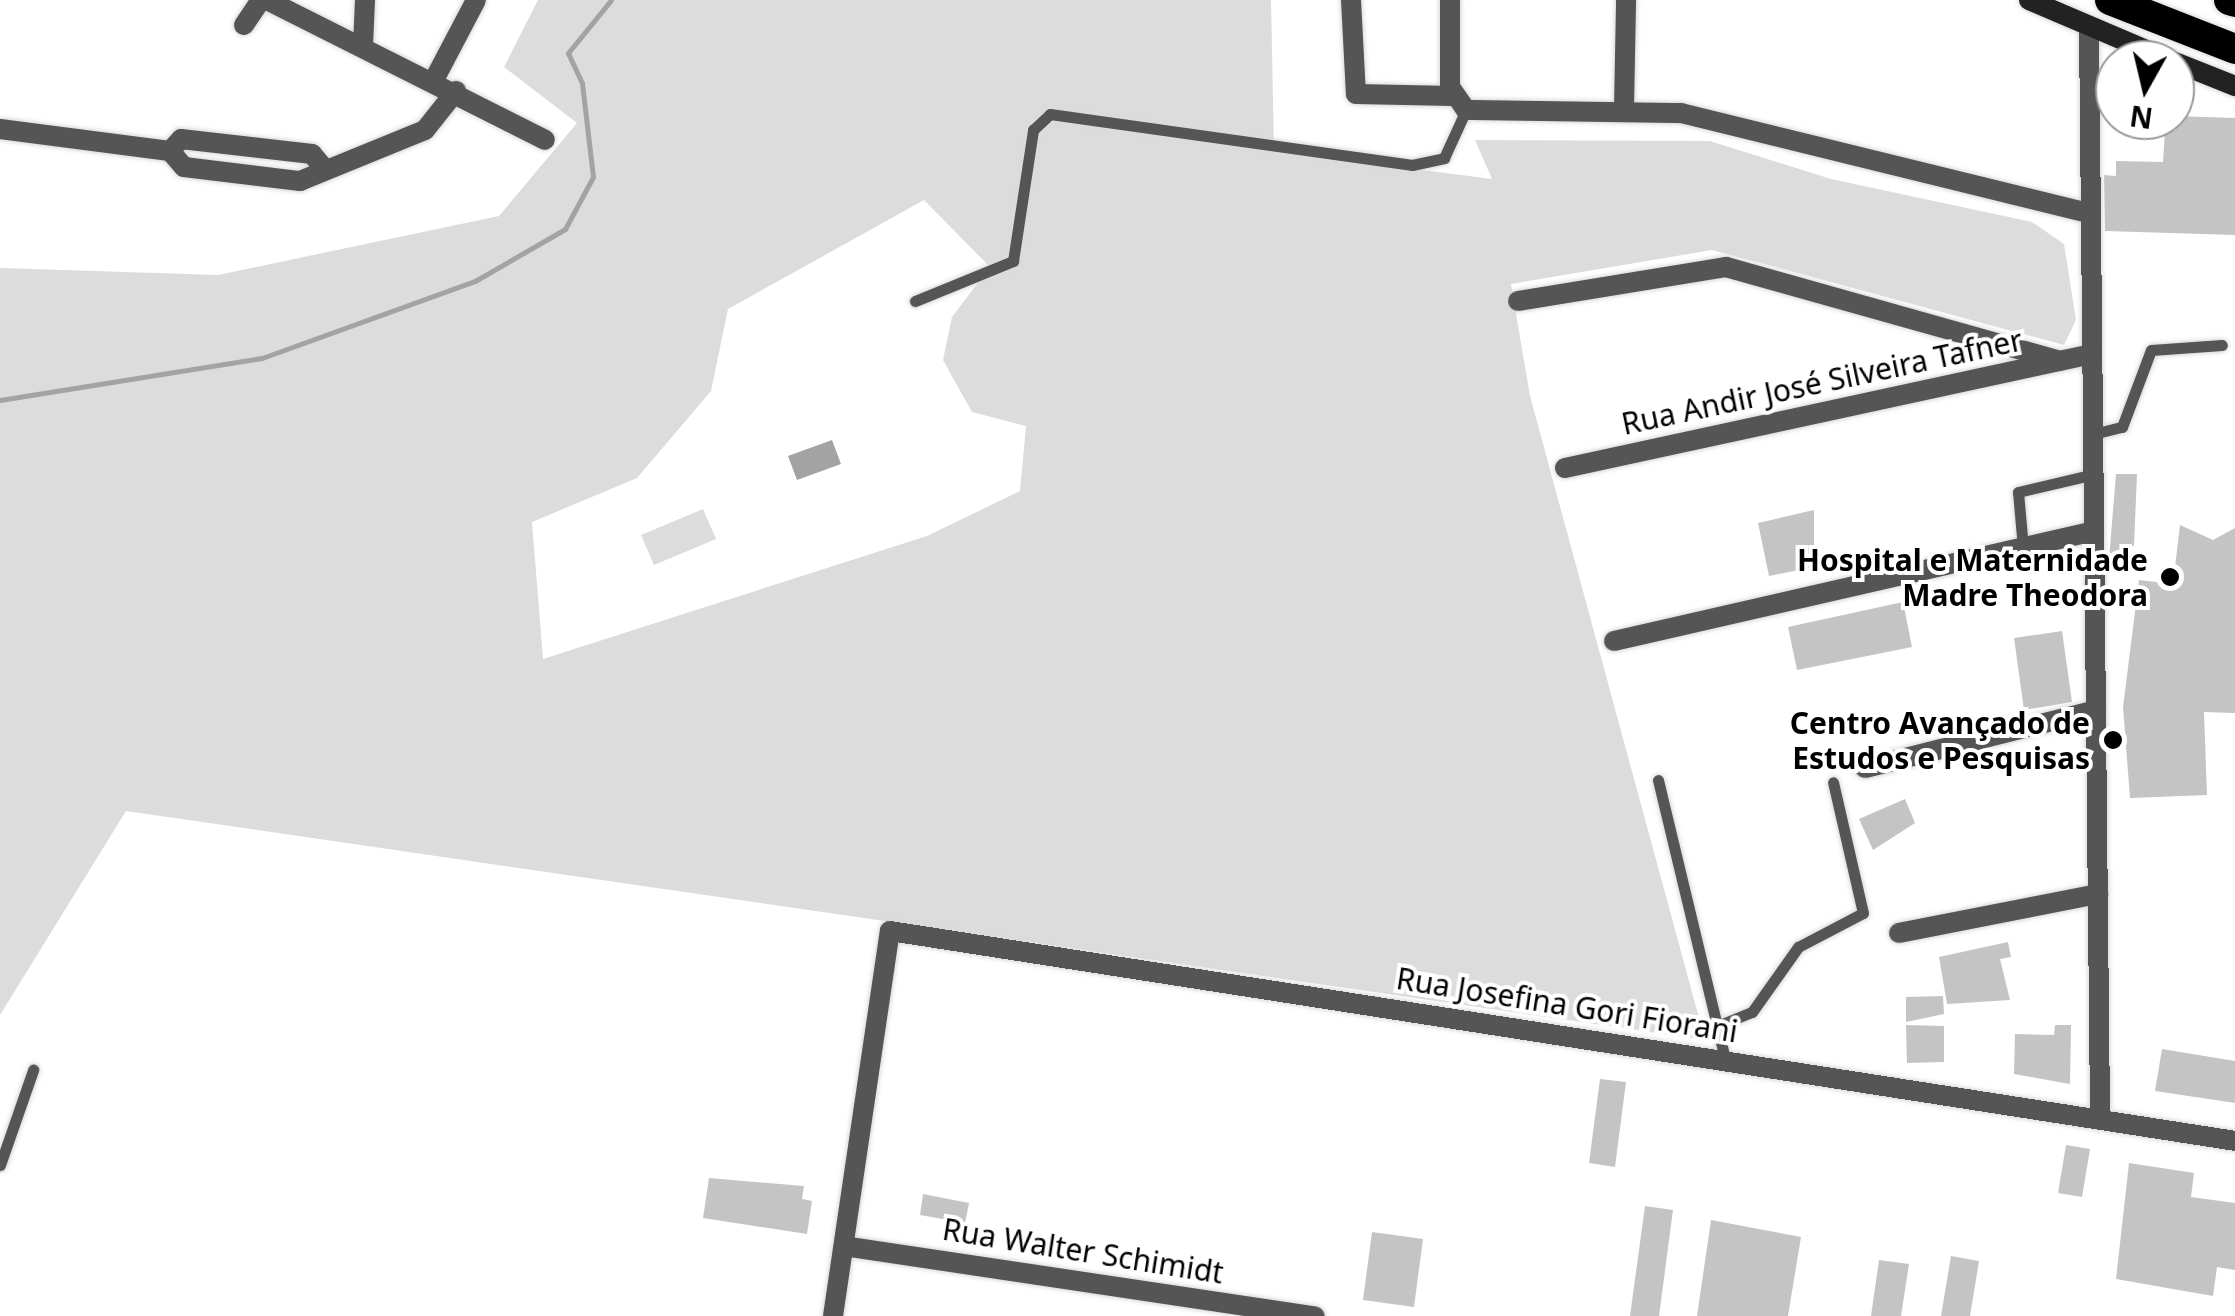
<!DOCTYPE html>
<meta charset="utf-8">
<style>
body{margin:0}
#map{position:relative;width:2235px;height:1316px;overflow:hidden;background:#fff;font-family:"Noto Sans",sans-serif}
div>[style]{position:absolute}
.green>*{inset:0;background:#dcdcdc}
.water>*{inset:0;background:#a3a3a3}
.stream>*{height:5px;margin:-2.5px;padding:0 2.5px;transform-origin:2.5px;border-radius:2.5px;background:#a3a3a3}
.building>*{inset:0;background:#c4c4c4}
.roads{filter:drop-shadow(0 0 2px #dbdbdb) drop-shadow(0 0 2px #dbdbdb)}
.lane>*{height:11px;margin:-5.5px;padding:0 5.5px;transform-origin:5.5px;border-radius:5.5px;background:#555}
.street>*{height:20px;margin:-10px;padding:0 10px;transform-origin:10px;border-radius:10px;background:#555}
.secondary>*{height:20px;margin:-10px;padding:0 10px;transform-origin:10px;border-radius:10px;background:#222}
.highway>*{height:30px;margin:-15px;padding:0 15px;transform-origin:15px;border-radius:15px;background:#000}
.dots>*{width:28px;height:28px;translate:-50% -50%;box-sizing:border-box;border:5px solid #fff;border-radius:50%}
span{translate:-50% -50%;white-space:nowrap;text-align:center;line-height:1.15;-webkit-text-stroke:8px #fff;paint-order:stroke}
.street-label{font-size:30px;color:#000}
.poi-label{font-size:30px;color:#000;font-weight:700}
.right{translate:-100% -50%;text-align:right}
.north{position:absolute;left:2095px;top:40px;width:100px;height:100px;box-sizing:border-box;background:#fff;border:2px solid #999;border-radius:50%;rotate:188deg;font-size:28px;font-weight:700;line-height:40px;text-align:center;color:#000}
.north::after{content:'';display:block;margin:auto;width:35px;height:45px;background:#000;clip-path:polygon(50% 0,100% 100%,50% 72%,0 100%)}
</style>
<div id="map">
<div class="green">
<i style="clip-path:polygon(evenodd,538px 0,1271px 0,1274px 151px,1492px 179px,1475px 140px,1710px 141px,1831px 179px,2032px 222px,2064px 244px,2076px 320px,2064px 345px,1712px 250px,1511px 284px,1530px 396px,1705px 1040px,126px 811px,0 1015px,0 268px,218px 275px,499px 216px,577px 123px,504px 67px,538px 0,924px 200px,990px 267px,952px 317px,943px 360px,972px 412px,1026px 426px,1020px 491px,927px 536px,543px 659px,532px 522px,637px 478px,711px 391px,728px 309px,924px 200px)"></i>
<i style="clip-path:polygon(703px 509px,716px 539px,654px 565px,641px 535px)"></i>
</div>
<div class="water">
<i style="clip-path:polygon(832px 440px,841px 464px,797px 480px,788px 456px)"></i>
</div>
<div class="stream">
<i style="left:0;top:400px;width:265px;rotate:-9.1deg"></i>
<i style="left:262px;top:358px;width:226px;rotate:-19.9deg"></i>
<i style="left:475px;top:281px;width:104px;rotate:-30deg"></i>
<i style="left:565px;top:229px;width:59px;rotate:-61.7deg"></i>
<i style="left:593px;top:177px;width:95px;rotate:-96.7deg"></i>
<i style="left:582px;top:83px;width:33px;rotate:-115deg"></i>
<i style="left:568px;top:53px;width:68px;rotate:-50.9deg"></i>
</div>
<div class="building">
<i style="clip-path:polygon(2176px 116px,2235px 118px,2235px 235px,2105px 231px,2104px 175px,2116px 176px,2116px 161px,2163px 162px,2165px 130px,2176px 130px)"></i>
<i style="clip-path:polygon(2116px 474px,2137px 474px,2134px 546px,2121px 545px,2120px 572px,2108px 571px)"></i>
<i style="clip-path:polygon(1814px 510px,1814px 567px,1769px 576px,1758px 523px)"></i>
<i style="clip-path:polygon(2180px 525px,2213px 540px,2235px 528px,2235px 713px,2204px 712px,2207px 795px,2130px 798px,2123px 707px,2139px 580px,2173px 584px)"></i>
<i style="clip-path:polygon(1903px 602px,1912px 647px,1797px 670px,1788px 627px)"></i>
<i style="clip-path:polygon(2062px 631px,2072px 702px,2024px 710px,2014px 638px)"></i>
<i style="clip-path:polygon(1905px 799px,1915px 823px,1873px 850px,1859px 819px)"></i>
<i style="clip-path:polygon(2008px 942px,2011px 957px,2000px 959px,2010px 1000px,1947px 1004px,1939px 957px)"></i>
<i style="clip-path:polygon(1943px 996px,1944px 1014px,1906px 1022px,1906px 997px)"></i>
<i style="clip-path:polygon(1906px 1025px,1944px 1026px,1944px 1062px,1907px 1063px)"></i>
<i style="clip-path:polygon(2055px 1025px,2071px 1025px,2070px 1084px,2014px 1074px,2015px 1034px,2054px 1035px)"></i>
<i style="clip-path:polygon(2162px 1049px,2235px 1061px,2235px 1103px,2155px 1091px)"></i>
<i style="clip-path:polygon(1600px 1079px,1626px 1082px,1615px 1167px,1589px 1163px)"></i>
<i style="clip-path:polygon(2066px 1145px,2090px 1149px,2082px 1197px,2058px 1193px)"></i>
<i style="clip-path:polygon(2129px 1163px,2194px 1173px,2191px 1197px,2235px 1203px,2235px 1270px,2217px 1267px,2213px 1296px,2116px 1279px)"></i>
<i style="clip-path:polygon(709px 1178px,804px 1186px,802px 1199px,812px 1201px,807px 1234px,703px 1218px)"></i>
<i style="clip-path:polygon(923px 1194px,969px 1203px,965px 1223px,920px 1215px)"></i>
<i style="clip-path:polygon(1645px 1206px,1673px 1210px,1659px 1316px,1630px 1316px)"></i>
<i style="clip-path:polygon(1711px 1220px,1801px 1237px,1788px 1316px,1697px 1316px)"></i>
<i style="clip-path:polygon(1372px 1232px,1423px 1239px,1414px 1307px,1363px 1300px)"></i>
<i style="clip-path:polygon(1951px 1256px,1979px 1261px,1970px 1316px,1941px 1316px)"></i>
<i style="clip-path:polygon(1879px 1260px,1909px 1264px,1901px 1316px,1871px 1316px)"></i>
</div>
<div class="roads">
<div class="lane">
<i style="left:915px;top:301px;width:106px;rotate:-22.2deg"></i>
<i style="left:1013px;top:261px;width:133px;rotate:-81.3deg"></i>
<i style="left:1033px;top:130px;width:23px;rotate:-43deg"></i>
<i style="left:1050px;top:114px;width:366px;rotate:8deg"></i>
<i style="left:1412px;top:165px;width:33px;rotate:-12deg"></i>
<i style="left:1444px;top:158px;width:53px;rotate:-65.4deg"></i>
<i style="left:2093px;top:434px;width:30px;rotate:-14deg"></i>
<i style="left:2122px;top:427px;width:82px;rotate:-69.4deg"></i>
<i style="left:2151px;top:350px;width:71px;rotate:-4deg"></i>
<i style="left:2023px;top:548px;width:56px;rotate:-95.1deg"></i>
<i style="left:2018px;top:492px;width:78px;rotate:-13.3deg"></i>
<i style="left:1658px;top:780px;width:288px;rotate:76.5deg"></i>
<i style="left:1722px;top:1024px;width:32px;rotate:-22deg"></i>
<i style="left:1752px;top:1012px;width:80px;rotate:-54.7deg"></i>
<i style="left:1798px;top:947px;width:73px;rotate:-27.6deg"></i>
<i style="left:1863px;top:913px;width:134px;rotate:-102.9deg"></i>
<i style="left:0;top:1165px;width:101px;rotate:-70.8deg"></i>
</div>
<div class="street">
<i style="left:267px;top:0;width:311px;rotate:26.7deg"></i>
<i style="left:1351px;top:0;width:94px;rotate:87deg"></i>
<i style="left:1356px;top:94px;width:96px;rotate:1.2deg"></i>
<i style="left:1450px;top:0;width:87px;rotate:90deg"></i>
<i style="left:1450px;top:87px;width:28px;rotate:55deg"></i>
<i style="left:1466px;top:110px;width:215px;rotate:0.8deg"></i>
<i style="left:1681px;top:113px;width:422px;rotate:13.8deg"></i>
<i style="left:244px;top:25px;width:30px;rotate:-56deg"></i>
<i style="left:2089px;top:27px;width:1091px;rotate:89.42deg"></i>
<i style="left:363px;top:46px;width:46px;rotate:-87.5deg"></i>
<i style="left:434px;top:80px;width:90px;rotate:-62.3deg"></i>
<i style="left:1624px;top:108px;width:108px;rotate:-88.9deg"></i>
<i style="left:0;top:129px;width:171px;rotate:7.4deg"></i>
<i style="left:170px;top:151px;width:21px;rotate:49deg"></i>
<i style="left:184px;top:167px;width:117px;rotate:6.9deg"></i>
<i style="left:300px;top:181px;width:135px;rotate:-22.2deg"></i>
<i style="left:425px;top:130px;width:50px;rotate:-51.5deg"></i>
<i style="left:170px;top:151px;width:16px;rotate:-47deg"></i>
<i style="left:181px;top:139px;width:132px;rotate:6.5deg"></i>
<i style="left:312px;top:154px;width:17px;rotate:50deg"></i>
<i style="left:1518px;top:301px;width:211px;rotate:-9.3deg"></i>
<i style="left:1726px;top:267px;width:347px;rotate:15.7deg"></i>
<i style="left:1565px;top:468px;width:539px;rotate:-12.21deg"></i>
<i style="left:1614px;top:641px;width:492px;rotate:-12.9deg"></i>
<i style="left:1865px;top:768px;width:238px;rotate:-14.1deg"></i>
<i style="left:1899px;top:933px;width:203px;rotate:-11.1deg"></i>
<i style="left:844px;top:1246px;width:476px;rotate:8.5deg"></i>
<i style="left:833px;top:1316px;width:389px;rotate:-81.6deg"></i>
<i style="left:890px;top:931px;width:1361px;rotate:8.87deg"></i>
</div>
<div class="secondary">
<i style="left:2029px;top:0;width:153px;rotate:23.1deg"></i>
<i style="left:2175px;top:62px;width:65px;rotate:21.8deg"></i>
</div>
<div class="highway">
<i style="left:2110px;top:0;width:134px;rotate:21.4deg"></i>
<i style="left:2229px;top:0;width:6px;rotate:18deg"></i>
</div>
</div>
<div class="dots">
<i style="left:2170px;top:577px;background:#000"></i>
<i style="left:2113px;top:740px;background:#000"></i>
</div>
<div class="street-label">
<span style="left:1822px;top:382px;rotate:-12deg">Rua Andir José Silveira Tafner</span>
<span style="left:1567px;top:1005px;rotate:9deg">Rua Josefina Gori Fiorani</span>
<span style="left:1083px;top:1251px;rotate:9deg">Rua Walter Schimidt</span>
</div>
<div class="poi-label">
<span class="right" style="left:2148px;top:577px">Hospital e Maternidade<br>Madre Theodora</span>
<span class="right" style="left:2090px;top:740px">Centro Avançado de<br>Estudos e Pesquisas</span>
</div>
<div class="north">N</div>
</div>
